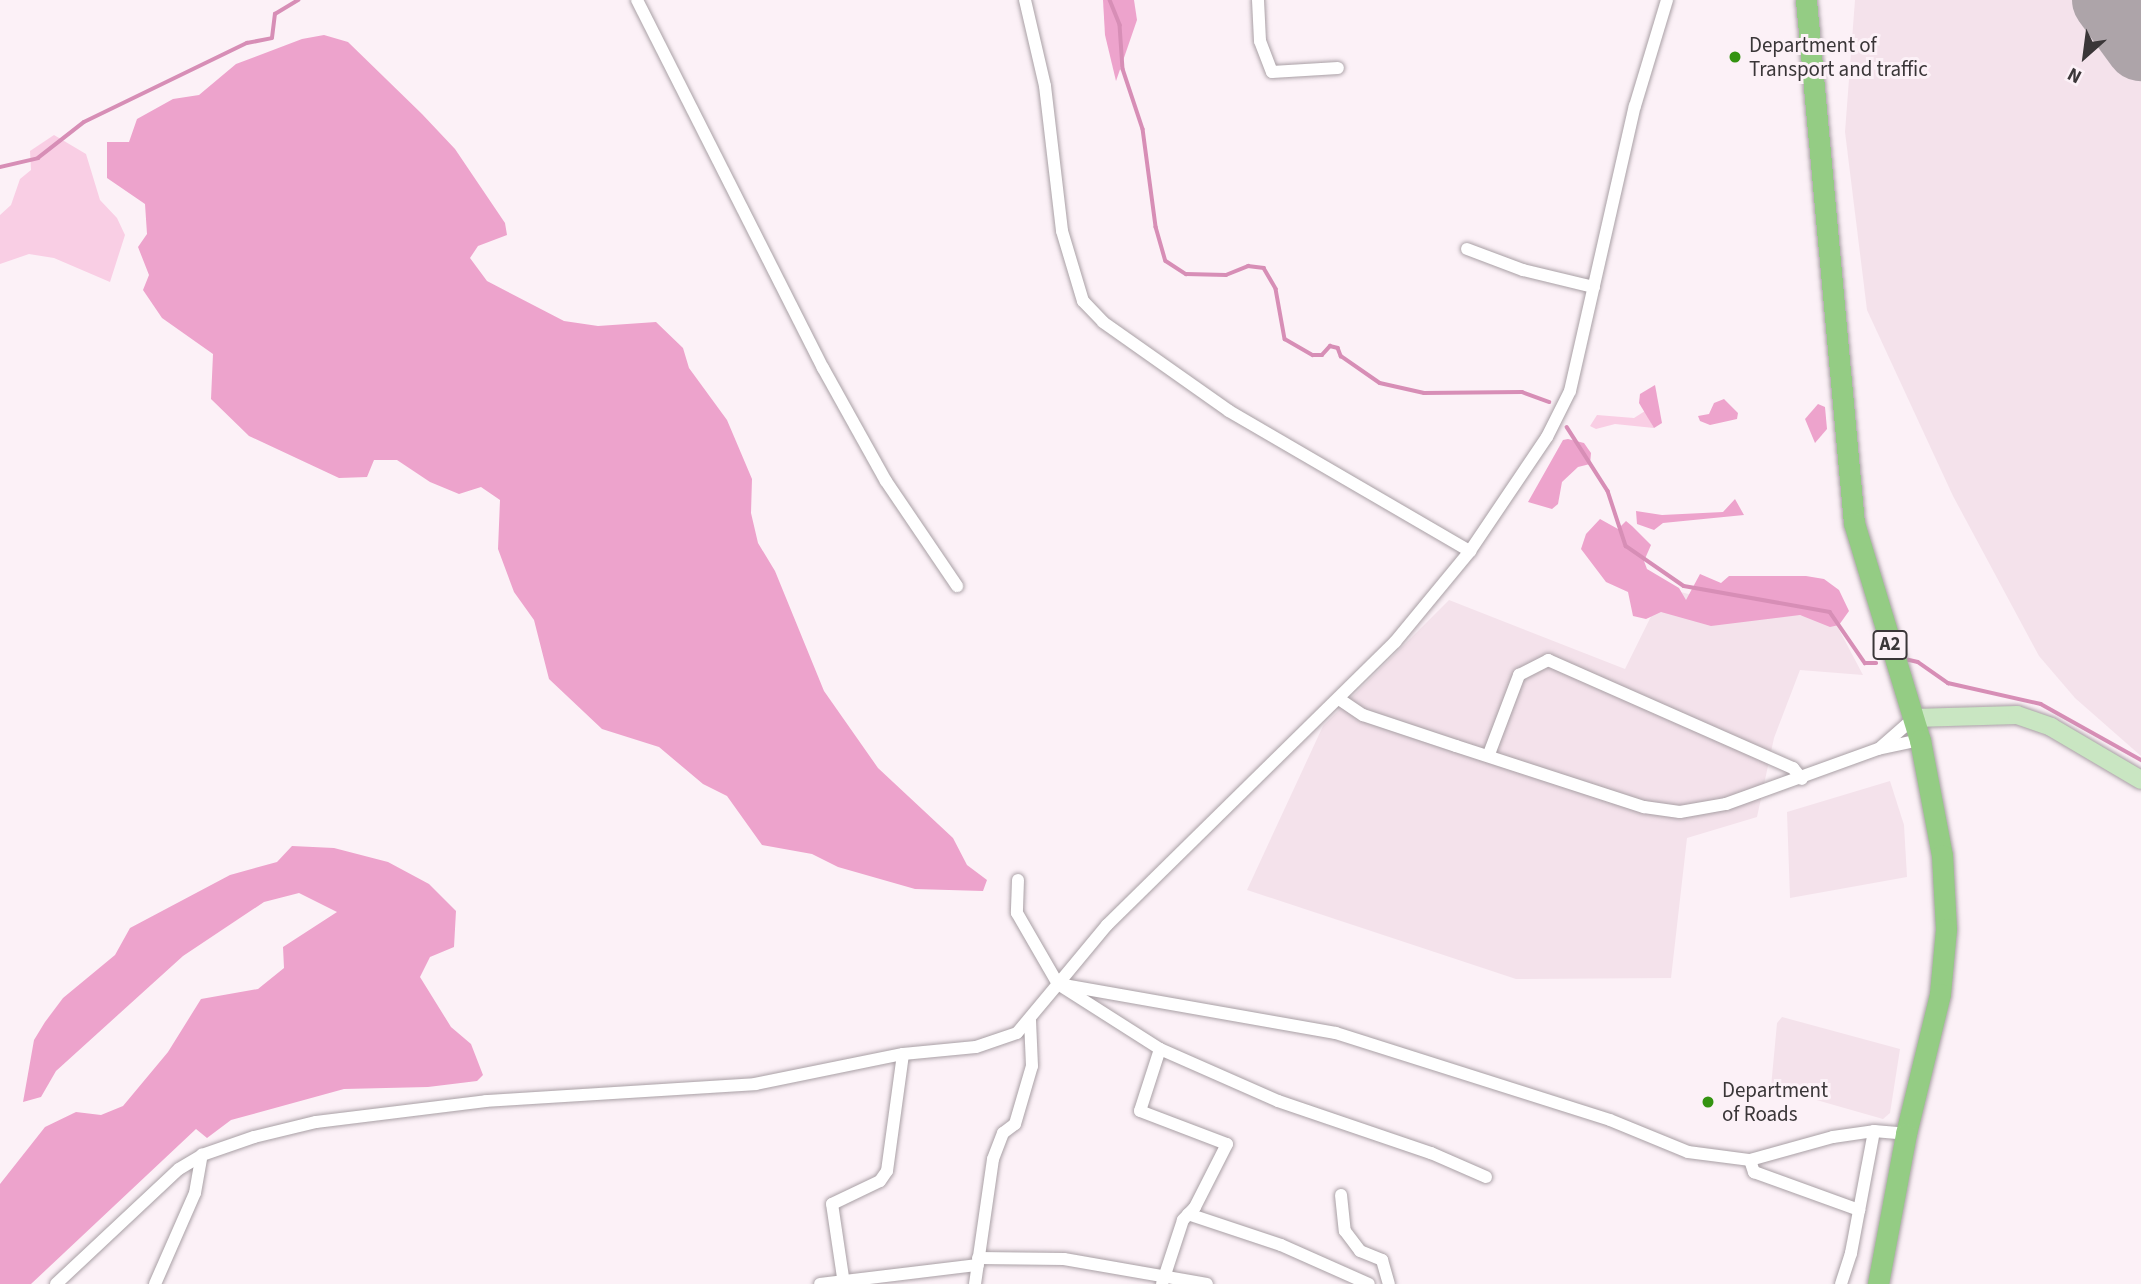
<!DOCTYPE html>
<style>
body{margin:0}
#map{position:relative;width:2141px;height:1284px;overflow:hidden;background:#fcf1f7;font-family:"Source Sans 3",sans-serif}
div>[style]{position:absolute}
.built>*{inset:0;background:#f4e2eb}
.green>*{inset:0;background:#f9cee4}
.forest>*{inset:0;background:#eda3cc}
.stream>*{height:3.5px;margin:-1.75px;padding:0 1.75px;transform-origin:1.75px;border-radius:1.75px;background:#d78eb6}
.runway>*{height:72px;margin:-36px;padding:0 36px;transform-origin:36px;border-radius:36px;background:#ada4a9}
.roads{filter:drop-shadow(0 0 2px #a9a0a5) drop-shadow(0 0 2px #a9a0a5)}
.minor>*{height:12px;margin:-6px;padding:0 6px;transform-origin:6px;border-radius:6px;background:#fff}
.secondary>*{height:18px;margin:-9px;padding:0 9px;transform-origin:9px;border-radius:9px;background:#c9e6c2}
.primary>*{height:21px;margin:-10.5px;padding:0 10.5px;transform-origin:10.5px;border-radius:10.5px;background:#94cc84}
.dots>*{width:19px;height:19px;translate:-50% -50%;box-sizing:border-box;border:4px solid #fcf1f7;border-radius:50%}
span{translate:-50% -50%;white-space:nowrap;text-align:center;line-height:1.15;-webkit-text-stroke:6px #fcf1f7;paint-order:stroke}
.shield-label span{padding:2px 5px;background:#fcf1f7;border:2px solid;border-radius:5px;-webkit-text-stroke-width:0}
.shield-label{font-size:19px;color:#3a3638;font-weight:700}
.poi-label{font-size:21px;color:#3a3638}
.left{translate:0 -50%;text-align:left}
.north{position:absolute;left:2050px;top:21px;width:70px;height:70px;-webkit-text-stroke:5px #fcf1f7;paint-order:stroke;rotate:208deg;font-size:19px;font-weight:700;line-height:28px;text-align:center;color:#3a3638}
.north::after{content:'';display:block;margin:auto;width:24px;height:32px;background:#3a3638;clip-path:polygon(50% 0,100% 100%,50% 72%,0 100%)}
</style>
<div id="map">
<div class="built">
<i style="clip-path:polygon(1855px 0,2141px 0,2141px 756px,2075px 698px,2039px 656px,1953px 496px,1867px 310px,1845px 132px)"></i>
<i style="clip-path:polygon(1665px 588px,1735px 606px,1834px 620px,1863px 675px,1800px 670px,1774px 738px,1757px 817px,1687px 838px,1671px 978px,1516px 979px,1247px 890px,1323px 726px,1449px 600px,1625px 669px)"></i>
<i style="clip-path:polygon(1890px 781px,1904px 825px,1907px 877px,1790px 898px,1787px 812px)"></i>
<i style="clip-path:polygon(1782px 1017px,1900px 1049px,1890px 1113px,1883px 1119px,1771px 1087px,1777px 1023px)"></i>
</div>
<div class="green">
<i style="clip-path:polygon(54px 135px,86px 154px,100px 200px,117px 218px,125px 235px,110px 282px,54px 258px,29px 254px,0 264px,0 215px,11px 205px,20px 179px,31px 170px,30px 151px)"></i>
<i style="clip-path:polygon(1645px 411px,1654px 428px,1615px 424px,1596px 429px,1590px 426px,1597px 415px,1634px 418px)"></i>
</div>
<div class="forest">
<i style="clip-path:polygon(1103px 0,1134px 0,1137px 20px,1116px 81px,1105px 35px)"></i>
<i style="clip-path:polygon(324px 35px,348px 42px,422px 114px,455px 149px,505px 223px,507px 235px,478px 246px,470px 258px,487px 281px,564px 321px,598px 326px,656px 322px,683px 348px,689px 368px,727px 420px,752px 479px,751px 513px,758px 543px,775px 571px,824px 691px,878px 768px,953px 838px,967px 865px,987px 880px,983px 891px,915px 889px,838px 867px,812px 854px,762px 845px,727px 796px,703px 784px,659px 747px,602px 729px,549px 679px,534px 620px,514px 592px,498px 549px,500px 500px,481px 487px,459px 494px,430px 482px,397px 460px,374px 460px,367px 477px,339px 478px,249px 436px,211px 399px,213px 354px,162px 318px,143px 290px,149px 275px,138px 247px,147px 234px,145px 204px,107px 178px,107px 142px,129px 142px,137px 119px,173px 99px,199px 95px,236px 64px,302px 39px)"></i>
<i style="clip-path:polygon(1655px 385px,1662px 423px,1654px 428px,1639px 403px,1640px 394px)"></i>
<i style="clip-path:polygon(1724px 399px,1738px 413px,1737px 419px,1710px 425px,1700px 421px,1698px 416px,1709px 414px,1714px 403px)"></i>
<i style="clip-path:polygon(1818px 404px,1825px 407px,1827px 429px,1815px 443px,1805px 419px)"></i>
<i style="clip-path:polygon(1568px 439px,1584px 443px,1591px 453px,1590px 464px,1578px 467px,1562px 482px,1558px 504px,1552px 509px,1528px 502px,1563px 440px)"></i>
<i style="clip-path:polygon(1735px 499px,1744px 515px,1663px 523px,1654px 530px,1637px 524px,1636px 511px,1662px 515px,1723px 512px)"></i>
<i style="clip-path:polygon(1600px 519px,1618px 529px,1626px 521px,1632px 526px,1651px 545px,1644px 561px,1647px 569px,1679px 588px,1686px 600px,1700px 574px,1721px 583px,1729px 576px,1806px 576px,1824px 579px,1839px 590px,1849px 611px,1839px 625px,1830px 627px,1800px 615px,1711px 626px,1661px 612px,1646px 619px,1633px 616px,1628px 592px,1606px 582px,1581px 549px,1586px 534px)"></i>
<i style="clip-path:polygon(292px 846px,334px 848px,388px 862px,429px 884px,456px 911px,454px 947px,430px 957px,420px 977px,451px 1027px,471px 1044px,483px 1075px,477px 1081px,428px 1087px,344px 1089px,231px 1120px,207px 1138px,196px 1129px,31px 1284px,0 1284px,0 1184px,45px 1127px,76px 1112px,101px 1115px,123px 1106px,168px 1052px,201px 999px,258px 989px,284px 968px,283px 947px,337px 912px,299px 893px,264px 902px,183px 956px,56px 1071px,41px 1097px,23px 1102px,34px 1040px,45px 1022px,63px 998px,115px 955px,130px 928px,230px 875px,277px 862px)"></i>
</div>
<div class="stream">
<i style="left:1110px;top:0;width:27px;rotate:68deg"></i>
<i style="left:1120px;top:25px;width:44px;rotate:86.1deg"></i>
<i style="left:1123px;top:69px;width:63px;rotate:71.6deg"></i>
<i style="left:1143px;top:129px;width:99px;rotate:82.4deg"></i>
<i style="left:1156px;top:227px;width:35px;rotate:74deg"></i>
<i style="left:1166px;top:261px;width:24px;rotate:33deg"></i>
<i style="left:1186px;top:274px;width:40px;rotate:1.4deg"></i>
<i style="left:1226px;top:275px;width:24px;rotate:-22deg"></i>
<i style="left:1248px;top:266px;width:16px;rotate:7deg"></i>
<i style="left:1264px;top:268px;width:24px;rotate:60deg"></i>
<i style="left:1276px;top:289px;width:51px;rotate:79.8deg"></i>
<i style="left:1285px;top:339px;width:32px;rotate:30deg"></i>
<i style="left:1313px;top:355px;width:9px"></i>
<i style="left:1322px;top:355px;width:12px;rotate:-48deg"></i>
<i style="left:1330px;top:346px;width:8px;rotate:14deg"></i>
<i style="left:1338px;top:348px;width:9px;rotate:69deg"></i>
<i style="left:1341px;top:356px;width:47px;rotate:34.7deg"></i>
<i style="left:1380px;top:383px;width:45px;rotate:12.8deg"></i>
<i style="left:1424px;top:393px;width:98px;rotate:-0.6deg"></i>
<i style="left:1522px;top:392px;width:29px;rotate:20deg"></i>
<i style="left:0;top:167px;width:39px;rotate:-13deg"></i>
<i style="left:38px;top:158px;width:58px;rotate:-38deg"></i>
<i style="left:84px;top:122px;width:181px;rotate:-25.9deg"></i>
<i style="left:247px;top:43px;width:25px;rotate:-11deg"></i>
<i style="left:272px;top:38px;width:24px;rotate:-83deg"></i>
<i style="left:275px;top:14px;width:27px;rotate:-31deg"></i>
<i style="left:1567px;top:427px;width:76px;rotate:57.4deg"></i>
<i style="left:1608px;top:491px;width:58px;rotate:71.9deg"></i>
<i style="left:1626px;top:546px;width:70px;rotate:34.6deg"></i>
<i style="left:1684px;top:586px;width:148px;rotate:10.1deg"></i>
<i style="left:1830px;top:612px;width:62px;rotate:55.5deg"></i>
<i style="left:1865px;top:663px;width:11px"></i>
<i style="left:1905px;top:659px;width:13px;rotate:13deg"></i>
<i style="left:1918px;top:662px;width:37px;rotate:35deg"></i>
<i style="left:1948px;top:683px;width:95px;rotate:12.7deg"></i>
<i style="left:2041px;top:704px;width:115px;rotate:29.2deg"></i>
</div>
<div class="runway">
<i style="left:2108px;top:0;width:56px;rotate:53.7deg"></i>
</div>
<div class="roads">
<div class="minor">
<i style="left:637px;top:0;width:412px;rotate:63.2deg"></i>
<i style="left:823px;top:368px;width:129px;rotate:60.9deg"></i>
<i style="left:886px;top:481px;width:127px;rotate:55.9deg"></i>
<i style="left:1025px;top:0;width:88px;rotate:76.9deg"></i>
<i style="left:1045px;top:86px;width:146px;rotate:83.3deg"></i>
<i style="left:1062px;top:231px;width:73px;rotate:73.3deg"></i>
<i style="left:1083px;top:301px;width:29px;rotate:46deg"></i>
<i style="left:1103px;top:322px;width:154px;rotate:35.2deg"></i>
<i style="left:1229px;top:411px;width:279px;rotate:30.2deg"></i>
<i style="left:1258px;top:0;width:41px;rotate:87.2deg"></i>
<i style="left:1260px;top:41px;width:33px;rotate:69deg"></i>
<i style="left:1272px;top:72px;width:66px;rotate:-3.5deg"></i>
<i style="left:1467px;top:249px;width:60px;rotate:20.6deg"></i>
<i style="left:1523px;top:270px;width:73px;rotate:13.5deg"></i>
<i style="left:1339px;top:699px;width:29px;rotate:34deg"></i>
<i style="left:1363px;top:715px;width:98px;rotate:18.4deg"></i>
<i style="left:1456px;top:746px;width:198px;rotate:18deg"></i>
<i style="left:1644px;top:807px;width:36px;rotate:8deg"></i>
<i style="left:1680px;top:812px;width:47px;rotate:-9.9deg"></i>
<i style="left:1726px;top:804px;width:162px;rotate:-19.9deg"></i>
<i style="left:1878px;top:749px;width:43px;rotate:-12.1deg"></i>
<i style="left:1881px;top:747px;width:44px;rotate:-41.3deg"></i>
<i style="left:1489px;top:754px;width:85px;rotate:-69.2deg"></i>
<i style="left:1519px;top:675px;width:33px;rotate:-27deg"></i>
<i style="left:1548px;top:660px;width:268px;rotate:23.8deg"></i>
<i style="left:1793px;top:768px;width:14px;rotate:51deg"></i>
<i style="left:1018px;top:880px;width:33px;rotate:92deg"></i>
<i style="left:1017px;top:913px;width:82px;rotate:60deg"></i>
<i style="left:1058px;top:984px;width:121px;rotate:32.5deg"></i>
<i style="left:1160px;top:1049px;width:129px;rotate:23.8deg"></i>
<i style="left:1278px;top:1101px;width:162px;rotate:18.8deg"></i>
<i style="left:1431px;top:1153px;width:60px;rotate:23.6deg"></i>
<i style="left:1058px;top:984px;width:77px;rotate:-50.3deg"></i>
<i style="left:1107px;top:925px;width:404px;rotate:-44.5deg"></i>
<i style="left:1395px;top:642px;width:118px;rotate:-50.5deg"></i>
<i style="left:1470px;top:551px;width:138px;rotate:-56deg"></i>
<i style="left:1547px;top:437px;width:51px;rotate:-63.4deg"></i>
<i style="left:1570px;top:391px;width:292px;rotate:-77.2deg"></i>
<i style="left:1635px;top:106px;width:111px;rotate:-73.2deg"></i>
<i style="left:1160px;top:1049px;width:65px;rotate:107.9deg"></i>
<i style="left:1140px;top:1111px;width:93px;rotate:20.8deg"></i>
<i style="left:1227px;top:1144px;width:71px;rotate:116.9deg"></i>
<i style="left:1195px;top:1207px;width:18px;rotate:133deg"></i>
<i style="left:1183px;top:1220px;width:67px;rotate:108.2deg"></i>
<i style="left:1750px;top:1160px;width:13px;rotate:72deg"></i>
<i style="left:1754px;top:1172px;width:112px;rotate:19.9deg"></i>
<i style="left:1341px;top:1195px;width:36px;rotate:84deg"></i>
<i style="left:1345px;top:1231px;width:25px;rotate:53deg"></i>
<i style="left:1360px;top:1251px;width:24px;rotate:22deg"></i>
<i style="left:1382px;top:1260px;width:25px;rotate:74deg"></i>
<i style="left:1188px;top:1214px;width:98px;rotate:18.4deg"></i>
<i style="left:1281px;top:1245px;width:96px;rotate:23.9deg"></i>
<i style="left:978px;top:1258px;width:86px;rotate:0.7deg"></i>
<i style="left:1064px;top:1259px;width:145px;rotate:9.9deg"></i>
<i style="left:56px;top:1284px;width:168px;rotate:-43.1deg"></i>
<i style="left:179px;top:1169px;width:27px;rotate:-31deg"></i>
<i style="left:202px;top:1155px;width:55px;rotate:-19.1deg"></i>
<i style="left:254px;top:1137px;width:64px;rotate:-13.6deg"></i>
<i style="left:316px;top:1122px;width:171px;rotate:-7deg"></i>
<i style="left:486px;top:1101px;width:270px;rotate:-3.6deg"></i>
<i style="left:755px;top:1084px;width:151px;rotate:-11.5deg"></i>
<i style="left:903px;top:1054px;width:73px;rotate:-5.5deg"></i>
<i style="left:976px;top:1047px;width:43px;rotate:-18.9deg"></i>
<i style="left:1017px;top:1033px;width:64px;rotate:-50.1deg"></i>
<i style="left:1058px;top:984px;width:282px;rotate:10deg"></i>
<i style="left:1336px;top:1033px;width:287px;rotate:17.6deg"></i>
<i style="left:1610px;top:1120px;width:84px;rotate:22.3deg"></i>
<i style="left:1688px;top:1152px;width:63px;rotate:7.4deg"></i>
<i style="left:1750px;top:1160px;width:86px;rotate:-15.5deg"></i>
<i style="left:1833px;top:1137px;width:41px;rotate:-8.3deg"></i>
<i style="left:1874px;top:1131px;width:32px;rotate:5deg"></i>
<i style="left:155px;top:1284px;width:99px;rotate:-66.3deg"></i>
<i style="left:195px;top:1193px;width:39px;rotate:-80deg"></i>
<i style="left:820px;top:1284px;width:159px;rotate:-6.9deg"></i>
<i style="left:844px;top:1284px;width:81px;rotate:-98.5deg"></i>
<i style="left:832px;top:1204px;width:53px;rotate:-25.6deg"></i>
<i style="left:880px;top:1181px;width:12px;rotate:-55deg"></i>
<i style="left:887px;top:1171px;width:118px;rotate:-82.2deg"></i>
<i style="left:975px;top:1284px;width:126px;rotate:-81.8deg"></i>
<i style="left:993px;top:1159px;width:28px;rotate:-69deg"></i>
<i style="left:1003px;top:1133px;width:15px;rotate:-37deg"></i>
<i style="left:1015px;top:1124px;width:60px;rotate:-73.7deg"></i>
<i style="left:1032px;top:1066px;width:46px;rotate:-92.5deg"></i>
<i style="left:1841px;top:1284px;width:33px;rotate:-72deg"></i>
<i style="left:1851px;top:1253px;width:124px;rotate:-79.3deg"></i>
</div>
<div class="secondary">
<i style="left:1914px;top:718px;width:103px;rotate:-1.7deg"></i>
<i style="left:2017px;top:715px;width:36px;rotate:19deg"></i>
<i style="left:2051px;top:727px;width:104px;rotate:30.5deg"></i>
</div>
<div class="primary">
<i style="left:1806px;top:0;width:525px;rotate:84.76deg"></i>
<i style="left:1854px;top:523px;width:227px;rotate:73.1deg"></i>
<i style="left:1920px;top:740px;width:117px;rotate:79.2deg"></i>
<i style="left:1942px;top:855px;width:74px;rotate:86.9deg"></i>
<i style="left:1946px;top:929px;width:65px;rotate:95.3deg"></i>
<i style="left:1940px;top:994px;width:144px;rotate:103.7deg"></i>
<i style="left:1906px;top:1134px;width:153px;rotate:100.6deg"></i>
</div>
</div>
<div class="dots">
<i style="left:1735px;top:57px;background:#349311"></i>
<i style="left:1708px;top:1102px;background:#349311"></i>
</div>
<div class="shield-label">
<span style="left:1890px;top:645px">A2</span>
</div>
<div class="poi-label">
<span class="left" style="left:1749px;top:57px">Department of<br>Transport and traffic</span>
<span class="left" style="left:1722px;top:1102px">Department<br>of Roads</span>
</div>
<div class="north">N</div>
</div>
